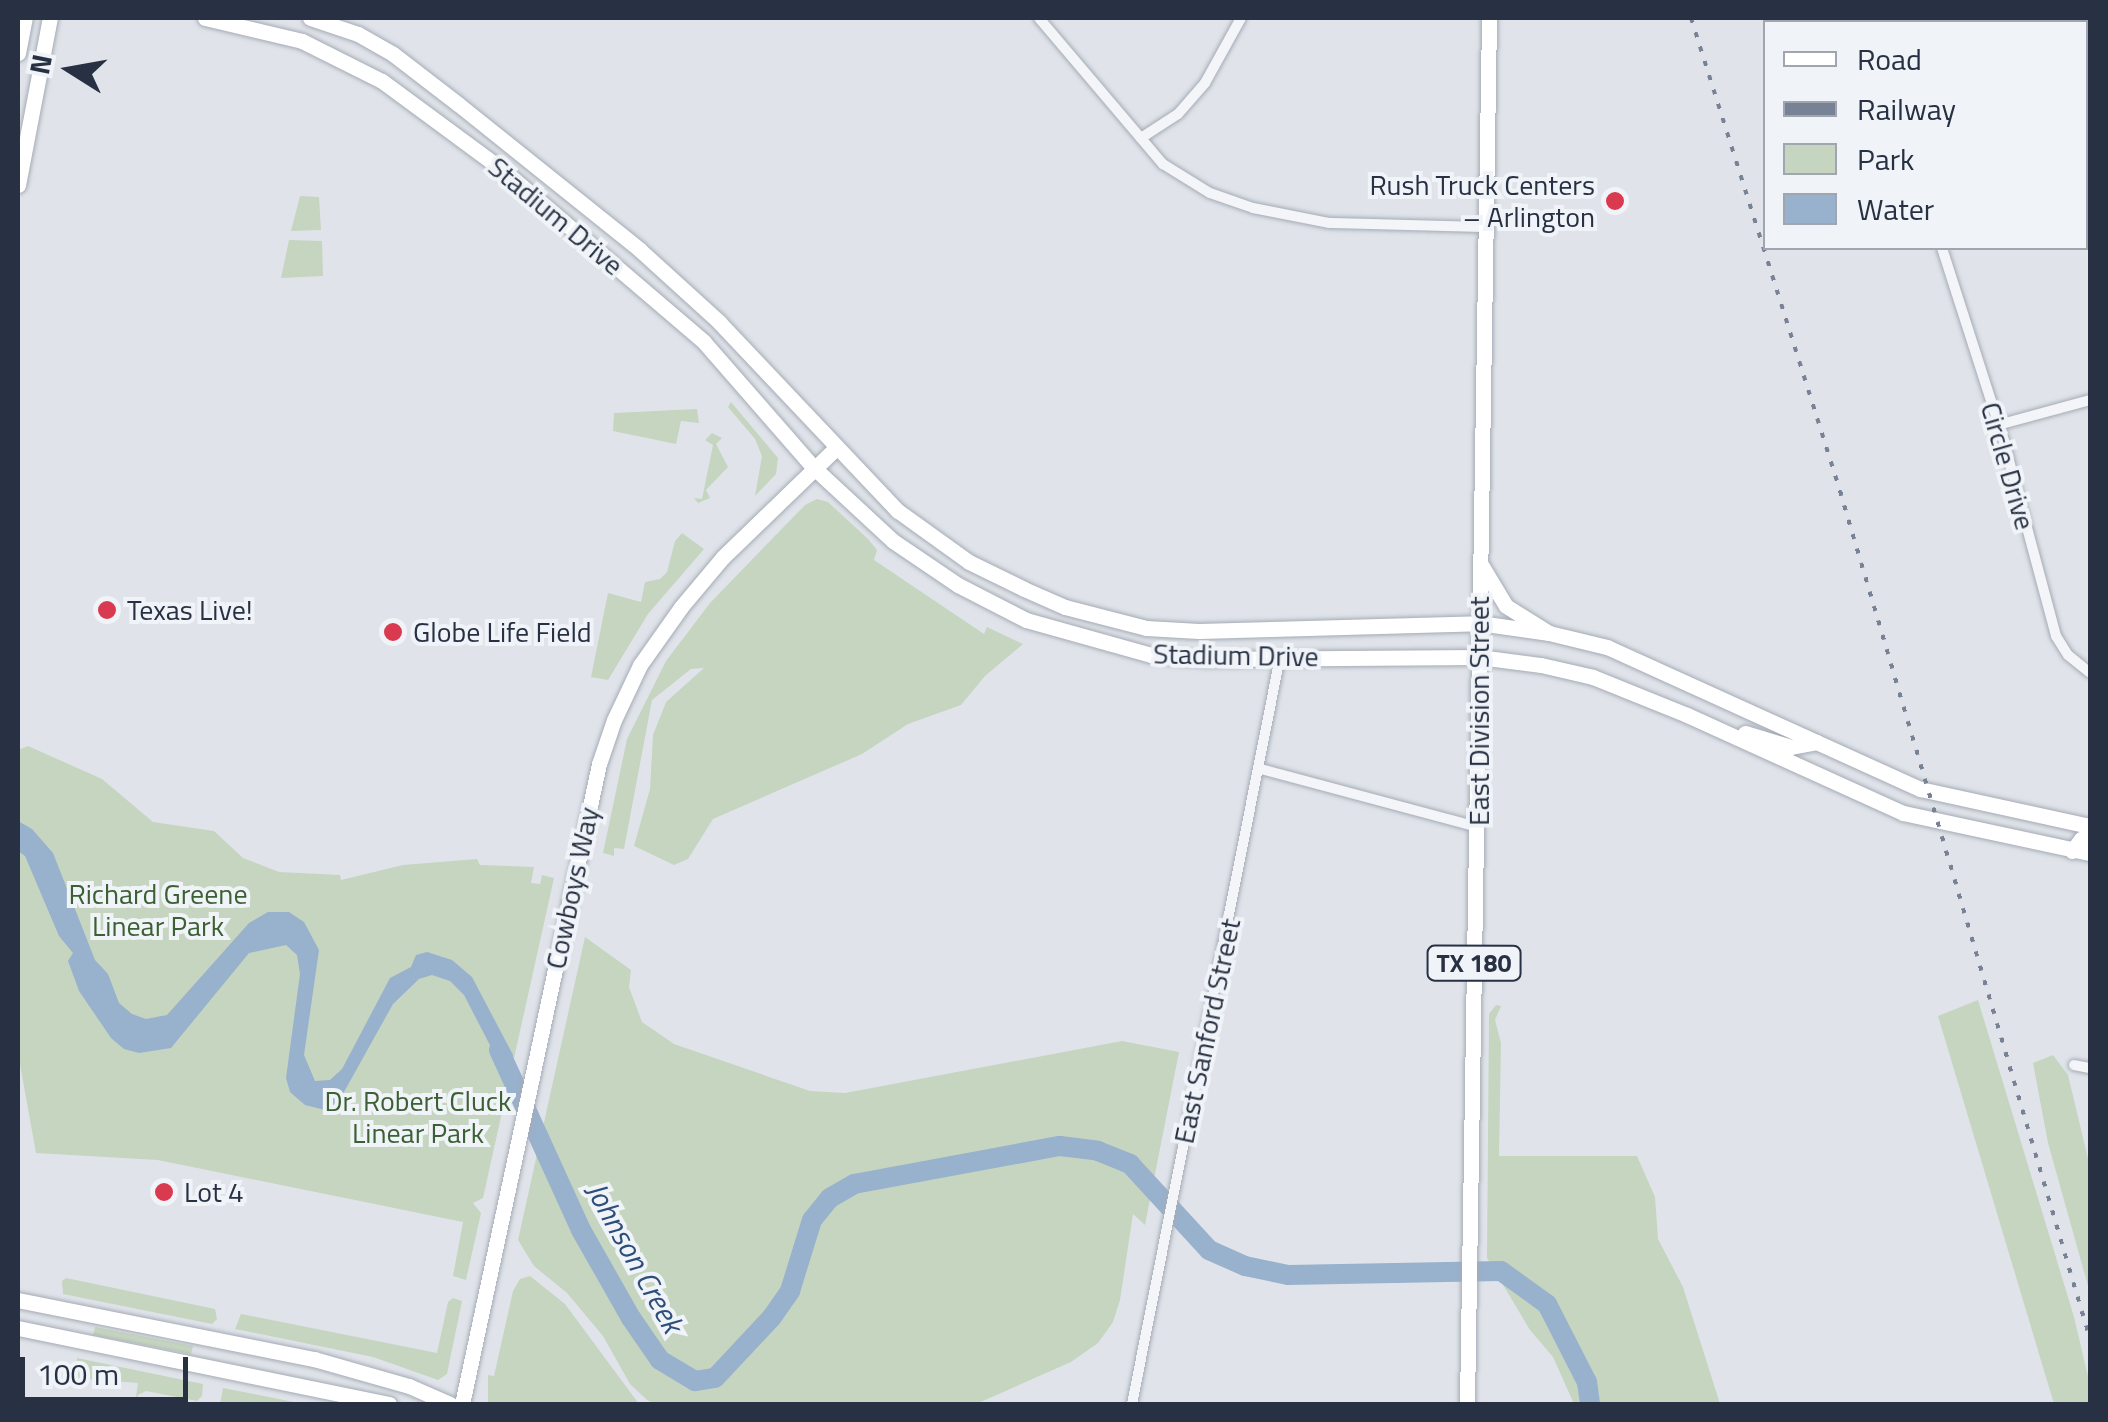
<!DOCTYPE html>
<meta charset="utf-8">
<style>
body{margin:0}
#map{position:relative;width:2108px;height:1422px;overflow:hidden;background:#e0e4ea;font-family:"Titillium Web",sans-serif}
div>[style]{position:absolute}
.green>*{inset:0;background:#c5d5c0}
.water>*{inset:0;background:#98b1cd}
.river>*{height:20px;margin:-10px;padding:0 10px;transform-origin:10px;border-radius:10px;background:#98b1cd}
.roads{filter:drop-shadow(0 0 2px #a5abb5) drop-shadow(0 0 2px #a5abb5)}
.street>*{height:10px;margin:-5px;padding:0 5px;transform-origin:5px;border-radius:5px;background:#f3f5f8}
.secondary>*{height:15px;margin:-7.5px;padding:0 7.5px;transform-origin:7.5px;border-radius:7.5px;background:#fff}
.primary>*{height:15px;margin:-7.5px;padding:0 7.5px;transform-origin:7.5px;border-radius:7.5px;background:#fff}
.rail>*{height:4px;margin-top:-2px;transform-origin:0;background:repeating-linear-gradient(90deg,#788295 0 5px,transparent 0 15px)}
.dots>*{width:28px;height:28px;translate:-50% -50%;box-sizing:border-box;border:5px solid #f0f3f7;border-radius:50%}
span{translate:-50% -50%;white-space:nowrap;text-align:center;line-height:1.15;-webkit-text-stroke:8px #f0f3f7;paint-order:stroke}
.shield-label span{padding:2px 8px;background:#f0f3f7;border:2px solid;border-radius:8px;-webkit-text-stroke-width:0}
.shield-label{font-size:25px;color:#273143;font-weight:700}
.poi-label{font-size:28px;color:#273143}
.right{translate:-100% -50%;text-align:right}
.left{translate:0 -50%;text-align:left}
.street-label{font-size:28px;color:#273143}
.park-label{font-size:28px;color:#3b6033}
.water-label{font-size:30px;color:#2d4e7b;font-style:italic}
.frame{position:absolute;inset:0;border:20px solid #273143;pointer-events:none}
.legend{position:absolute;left:1763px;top:20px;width:325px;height:230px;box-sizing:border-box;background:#f0f3f7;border:2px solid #a0a5af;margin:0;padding:12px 18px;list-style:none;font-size:30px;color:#273143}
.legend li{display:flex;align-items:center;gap:20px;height:50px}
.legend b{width:50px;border:2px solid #a0a5af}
.north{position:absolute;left:20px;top:20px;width:100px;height:100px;-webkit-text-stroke:8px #f0f3f7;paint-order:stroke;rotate:281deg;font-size:28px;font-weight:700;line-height:40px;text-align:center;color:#273143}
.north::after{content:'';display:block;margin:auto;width:35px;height:45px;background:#273143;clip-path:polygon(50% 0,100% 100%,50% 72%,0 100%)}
.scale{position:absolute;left:20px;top:1357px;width:168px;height:45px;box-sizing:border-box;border:5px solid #273143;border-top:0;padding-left:12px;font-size:30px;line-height:35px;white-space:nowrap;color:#273143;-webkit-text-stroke:8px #f0f3f7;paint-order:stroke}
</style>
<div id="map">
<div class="green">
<i style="clip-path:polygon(300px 196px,319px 197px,321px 230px,291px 231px)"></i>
<i style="clip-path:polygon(289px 240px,322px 241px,323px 276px,281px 278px)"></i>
<i style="clip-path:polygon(731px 402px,778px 458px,776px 474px,755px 496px,762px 456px,755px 439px,728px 407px)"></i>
<i style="clip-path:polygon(697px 409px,699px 423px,681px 421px,676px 444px,613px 431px,614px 413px)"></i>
<i style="clip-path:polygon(712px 433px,722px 438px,716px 444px,728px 467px,706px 490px,710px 498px,698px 503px,694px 498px,702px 499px,713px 445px,705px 440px)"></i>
<i style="clip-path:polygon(817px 499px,828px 502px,868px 539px,877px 550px,874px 560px,984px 634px,987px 627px,1023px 644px,985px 676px,961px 705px,908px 724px,862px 754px,713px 819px,688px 859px,674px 865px,634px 846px,650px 789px,653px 735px,666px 702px,704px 668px,691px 669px,652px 700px,624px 849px,614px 848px,614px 856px,603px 853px,627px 739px,666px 661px,710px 603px,805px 505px)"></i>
<i style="clip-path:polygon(682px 533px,704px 549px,648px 614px,608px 680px,591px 677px,608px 593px,641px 602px,645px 582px,660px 579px,667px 572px,675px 541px)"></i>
<i style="clip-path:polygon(28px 746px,102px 779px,153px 822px,214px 831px,243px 858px,279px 872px,340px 875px,341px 880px,403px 865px,477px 859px,480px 865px,534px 867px,531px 883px,540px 884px,542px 875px,554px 878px,483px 1198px,473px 1203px,481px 1213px,466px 1280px,453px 1276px,463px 1222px,158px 1160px,36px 1153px,18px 1053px,18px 750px)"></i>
<i style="clip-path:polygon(585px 937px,631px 970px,629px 987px,642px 1022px,674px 1044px,810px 1091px,845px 1093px,1122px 1041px,1179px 1052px,1145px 1225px,1133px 1214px,1120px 1300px,1113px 1322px,1098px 1343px,1071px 1362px,976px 1404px,655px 1404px,647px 1400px,630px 1384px,603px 1336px,567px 1293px,534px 1266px,518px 1240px)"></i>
<i style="clip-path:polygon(1978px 1000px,2074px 1317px,2090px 1385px,2090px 1404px,2054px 1404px,1938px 1016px)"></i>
<i style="clip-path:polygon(1496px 1005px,1501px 1006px,1495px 1020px,1501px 1043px,1499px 1156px,1637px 1156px,1655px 1197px,1658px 1239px,1683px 1287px,1720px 1404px,1574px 1404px,1553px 1357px,1530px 1330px,1487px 1258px,1489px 1014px)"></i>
<i style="clip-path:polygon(2053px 1055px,2068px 1075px,2090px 1167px,2090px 1293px,2048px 1143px,2033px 1063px)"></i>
<i style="clip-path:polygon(530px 1276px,565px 1304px,639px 1404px,488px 1404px,488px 1375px,494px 1376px,513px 1291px,520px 1279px)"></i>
<i style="clip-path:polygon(66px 1278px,215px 1309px,217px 1319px,212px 1324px,63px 1294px,62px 1281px)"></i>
<i style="clip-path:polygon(453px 1298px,462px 1301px,447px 1374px,438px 1380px,373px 1357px,235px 1329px,241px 1314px,437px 1353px,448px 1302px)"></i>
<i style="clip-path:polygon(95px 1327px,193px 1346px,191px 1354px,93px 1335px)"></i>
<i style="clip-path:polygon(77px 1358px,203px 1384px,202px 1396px,197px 1401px,146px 1391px,138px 1395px,135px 1404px,97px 1404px,136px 1397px,138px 1383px,75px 1378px)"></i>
<i style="clip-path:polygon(223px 1388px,304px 1404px,220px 1404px)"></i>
</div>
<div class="water">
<i style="clip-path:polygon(18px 821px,32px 829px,53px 853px,95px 960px,108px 974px,119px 1003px,132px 1014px,146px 1019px,167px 1015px,249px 923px,268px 912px,289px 912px,304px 922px,319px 950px,304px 1055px,315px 1081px,330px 1080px,342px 1069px,390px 978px,411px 967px,416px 955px,427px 952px,452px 960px,472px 977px,513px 1055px,508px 1080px,464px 995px,450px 981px,432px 975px,419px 979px,393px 1004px,339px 1101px,325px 1110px,305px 1105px,290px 1092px,286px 1078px,300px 974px,297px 955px,286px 945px,249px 953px,171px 1048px,139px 1053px,124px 1049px,111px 1038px,79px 991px,68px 961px,73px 953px,59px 936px,25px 856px,18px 851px)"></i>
</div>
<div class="river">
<i style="left:499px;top:1050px;width:198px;rotate:65.5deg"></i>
<i style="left:581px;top:1230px;width:101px;rotate:60.4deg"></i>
<i style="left:631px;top:1318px;width:51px;rotate:55.4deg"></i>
<i style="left:660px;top:1360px;width:41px;rotate:31deg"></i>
<i style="left:695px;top:1381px;width:20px;rotate:-9deg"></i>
<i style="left:715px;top:1378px;width:83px;rotate:-46.9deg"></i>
<i style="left:772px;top:1317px;width:32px;rotate:-55deg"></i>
<i style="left:790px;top:1291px;width:74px;rotate:-72.8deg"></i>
<i style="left:812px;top:1220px;width:28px;rotate:-51deg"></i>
<i style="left:830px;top:1198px;width:28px;rotate:-30deg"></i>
<i style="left:854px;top:1184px;width:209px;rotate:-10.5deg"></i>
<i style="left:1060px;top:1146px;width:38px;rotate:7deg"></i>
<i style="left:1098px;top:1151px;width:35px;rotate:22deg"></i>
<i style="left:1130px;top:1164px;width:117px;rotate:47.4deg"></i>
<i style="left:1209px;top:1250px;width:39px;rotate:24deg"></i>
<i style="left:1245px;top:1266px;width:44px;rotate:11.8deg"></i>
<i style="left:1288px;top:1275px;width:213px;rotate:-1.1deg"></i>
<i style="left:1501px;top:1271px;width:57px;rotate:35.7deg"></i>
<i style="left:1547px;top:1304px;width:88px;rotate:62.9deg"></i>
<i style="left:1587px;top:1382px;width:22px;rotate:82deg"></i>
</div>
<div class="roads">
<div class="street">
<i style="left:1039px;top:18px;width:192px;rotate:49.7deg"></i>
<i style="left:1163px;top:164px;width:55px;rotate:31.7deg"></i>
<i style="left:1210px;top:193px;width:46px;rotate:19.2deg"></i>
<i style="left:1253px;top:208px;width:77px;rotate:11.2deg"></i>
<i style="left:1329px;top:223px;width:158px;rotate:1.5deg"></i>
<i style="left:1874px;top:18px;width:4px;rotate:63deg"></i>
<i style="left:2086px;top:45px;width:4px;rotate:14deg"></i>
<i style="left:1141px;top:138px;width:44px;rotate:-33deg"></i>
<i style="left:1178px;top:114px;width:41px;rotate:-48.9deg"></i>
<i style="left:1205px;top:83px;width:74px;rotate:-61deg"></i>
<i style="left:1942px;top:248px;width:200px;rotate:72.2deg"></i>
<i style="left:2003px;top:438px;width:205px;rotate:75deg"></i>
<i style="left:2056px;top:636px;width:22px;rotate:58deg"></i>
<i style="left:2068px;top:655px;width:28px;rotate:39deg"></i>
<i style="left:1998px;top:425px;width:95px;rotate:-15.2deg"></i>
<i style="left:1261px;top:769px;width:225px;rotate:15deg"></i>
<i style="left:2074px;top:1065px;width:16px;rotate:11deg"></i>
<i style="left:1132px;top:1404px;width:762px;rotate:-78.79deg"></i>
</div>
<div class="secondary">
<i style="left:205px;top:18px;width:100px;rotate:13.3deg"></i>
<i style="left:302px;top:41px;width:89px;rotate:26.6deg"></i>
<i style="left:382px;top:81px;width:152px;rotate:36.4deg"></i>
<i style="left:504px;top:171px;width:263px;rotate:40.5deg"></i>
<i style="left:704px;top:342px;width:164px;rotate:48.9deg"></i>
<i style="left:812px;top:466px;width:110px;rotate:42.8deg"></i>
<i style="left:893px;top:541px;width:78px;rotate:34.1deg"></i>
<i style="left:958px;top:585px;width:76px;rotate:27.2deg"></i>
<i style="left:1026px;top:620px;width:130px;rotate:15.6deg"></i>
<i style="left:1151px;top:655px;width:57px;rotate:4deg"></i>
<i style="left:1208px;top:659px;width:271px;rotate:-0.4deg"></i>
<i style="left:1479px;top:657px;width:63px;rotate:7.4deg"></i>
<i style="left:1541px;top:665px;width:53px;rotate:13deg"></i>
<i style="left:1593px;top:677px;width:101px;rotate:22deg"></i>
<i style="left:1687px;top:715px;width:237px;rotate:24.4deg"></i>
<i style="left:1903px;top:813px;width:191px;rotate:12.1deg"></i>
<i style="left:310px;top:18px;width:51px;rotate:18.4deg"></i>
<i style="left:358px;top:34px;width:40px;rotate:29.7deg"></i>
<i style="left:393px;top:54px;width:82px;rotate:37.6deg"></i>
<i style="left:458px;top:104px;width:233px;rotate:38.7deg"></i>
<i style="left:640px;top:250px;width:107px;rotate:42.3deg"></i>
<i style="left:719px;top:322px;width:260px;rotate:46.6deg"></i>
<i style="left:898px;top:511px;width:87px;rotate:35.7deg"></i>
<i style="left:969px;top:562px;width:61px;rotate:26.1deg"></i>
<i style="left:1024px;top:589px;width:45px;rotate:23.7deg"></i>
<i style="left:1065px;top:607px;width:84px;rotate:14.5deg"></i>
<i style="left:1146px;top:628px;width:53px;rotate:3.2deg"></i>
<i style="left:1199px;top:631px;width:280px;rotate:-1.6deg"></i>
<i style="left:1479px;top:623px;width:71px;rotate:8.1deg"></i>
<i style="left:1549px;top:633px;width:60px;rotate:13.6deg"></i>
<i style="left:1607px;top:647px;width:344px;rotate:24.4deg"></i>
<i style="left:1920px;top:789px;width:174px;rotate:12.3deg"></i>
<i style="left:18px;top:53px;width:36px;rotate:-79deg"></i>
<i style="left:18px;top:185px;width:170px;rotate:-79.2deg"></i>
<i style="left:1745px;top:733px;width:48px;rotate:16.9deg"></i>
<i style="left:1791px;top:747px;width:26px;rotate:-11deg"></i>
<i style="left:2072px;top:851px;width:15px;rotate:-53deg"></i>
<i style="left:2081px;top:839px;width:9px;rotate:-6deg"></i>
<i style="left:18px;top:1300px;width:302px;rotate:11.3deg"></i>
<i style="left:314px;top:1359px;width:99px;rotate:15.9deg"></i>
<i style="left:409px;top:1386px;width:45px;rotate:23.7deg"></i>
<i style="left:18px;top:1328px;width:379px;rotate:11.6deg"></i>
<i style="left:462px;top:1404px;width:654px;rotate:-77.92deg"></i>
<i style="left:599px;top:764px;width:46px;rotate:-71.2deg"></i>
<i style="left:614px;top:720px;width:61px;rotate:-64.7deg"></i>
<i style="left:640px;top:665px;width:71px;rotate:-54.7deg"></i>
<i style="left:681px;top:607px;width:65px;rotate:-50deg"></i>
<i style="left:723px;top:557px;width:158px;rotate:-44deg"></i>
</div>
<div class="primary">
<i style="left:1480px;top:563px;width:50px;rotate:58.8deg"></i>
<i style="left:1506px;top:606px;width:51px;rotate:32.1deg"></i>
<i style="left:1467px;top:1404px;width:1386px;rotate:-89.09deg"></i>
</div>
</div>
<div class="rail">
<i style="left:1691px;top:18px;width:496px;rotate:72.5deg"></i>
<i style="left:1840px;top:491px;width:884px;rotate:73.57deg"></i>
</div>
<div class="dots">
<i style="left:1615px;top:201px;background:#da3a4f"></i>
<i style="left:107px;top:610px;background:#da3a4f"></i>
<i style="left:393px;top:632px;background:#da3a4f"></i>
<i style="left:164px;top:1192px;background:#da3a4f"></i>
</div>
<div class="shield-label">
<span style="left:1474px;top:963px">TX 180</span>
</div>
<div class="poi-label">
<span class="right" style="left:1595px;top:201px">Rush Truck Centers<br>– Arlington</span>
<span class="left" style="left:127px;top:610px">Texas Live!</span>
<span class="left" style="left:413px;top:632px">Globe Life Field</span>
<span class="left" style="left:184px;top:1192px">Lot 4</span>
</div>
<div class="street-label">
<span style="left:556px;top:216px;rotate:40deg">Stadium Drive</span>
<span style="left:2008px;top:466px;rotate:74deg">Circle Drive</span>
<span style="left:1236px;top:655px;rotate:1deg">Stadium Drive</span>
<span style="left:1479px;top:711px;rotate:-90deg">East Division Street</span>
<span style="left:572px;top:888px;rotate:-78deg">Cowboys Way</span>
<span style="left:1207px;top:1031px;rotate:-78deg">East Sanford Street</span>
</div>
<div class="park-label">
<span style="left:158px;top:910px">Richard Greene<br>Linear Park</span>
<span style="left:418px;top:1117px">Dr. Robert Cluck<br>Linear Park</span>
</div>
<div class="water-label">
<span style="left:635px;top:1257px;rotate:61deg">Johnson Creek</span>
</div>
<div class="frame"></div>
<ul class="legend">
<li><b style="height:12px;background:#fff"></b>Road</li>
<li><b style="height:12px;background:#788295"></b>Railway</li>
<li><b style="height:28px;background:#c5d5c0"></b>Park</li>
<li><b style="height:28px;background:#98b1cd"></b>Water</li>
</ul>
<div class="north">N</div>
<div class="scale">100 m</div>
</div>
